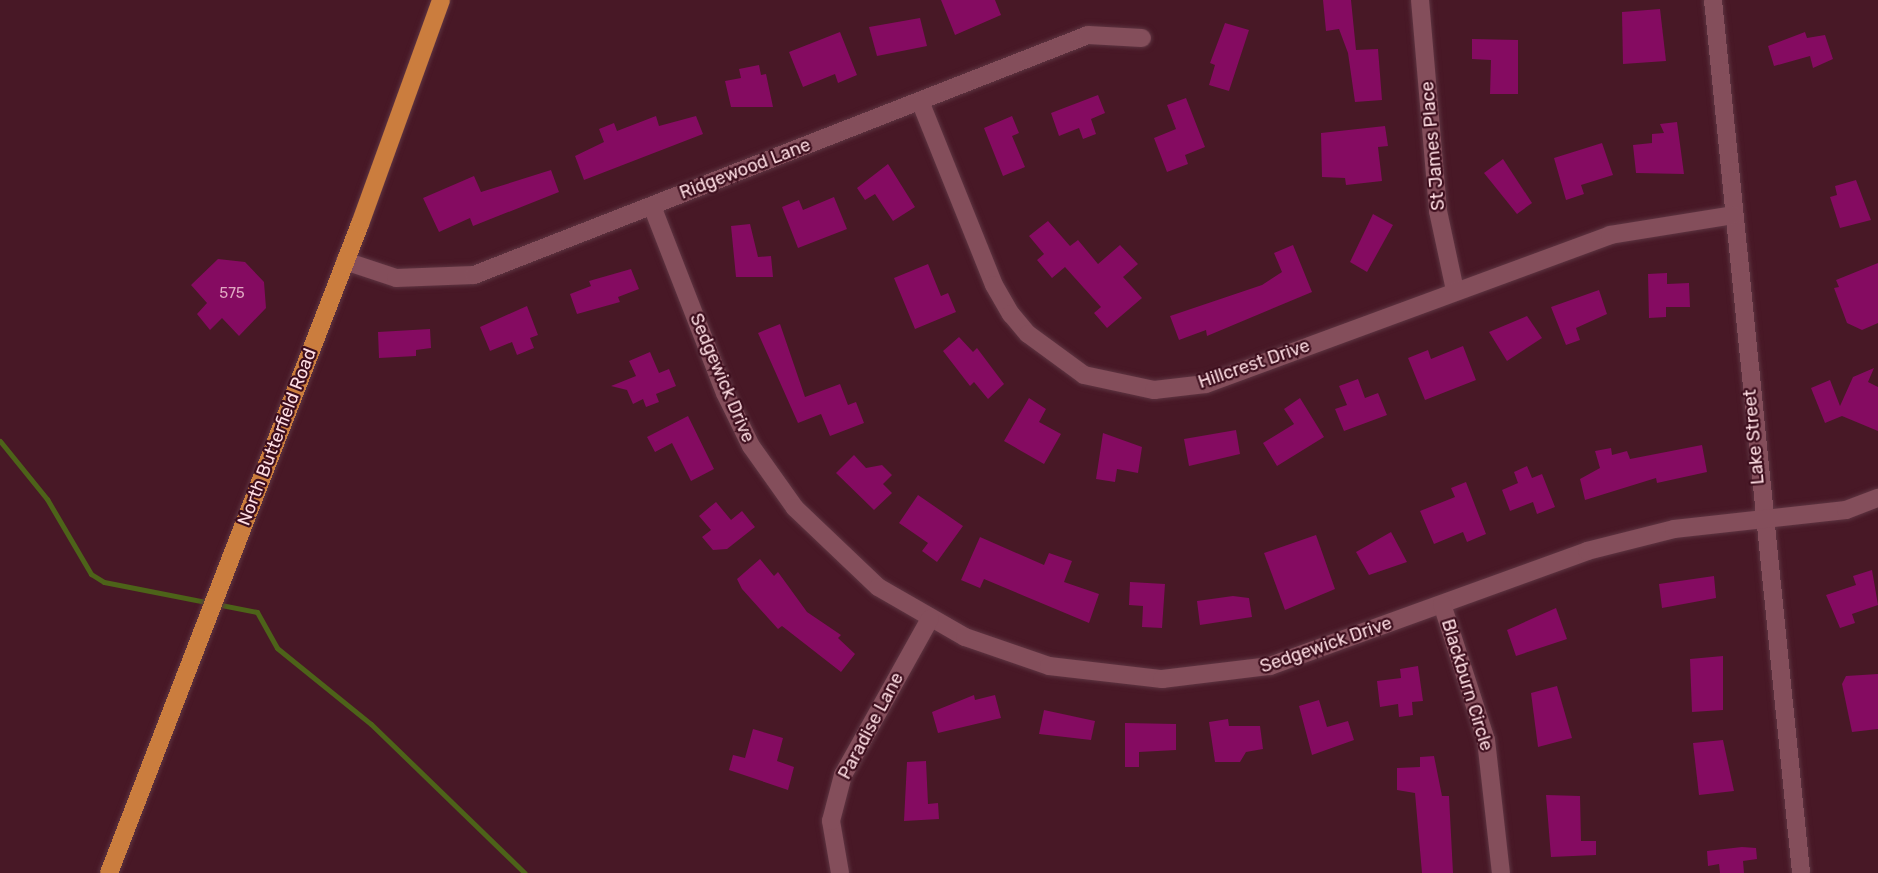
<!DOCTYPE html>
<style>
body{margin:0}
#map{position:relative;width:1878px;height:873px;overflow:hidden;background:#481826;font-family:Rubik,sans-serif}
div>[style]{position:absolute}
.stream>*{height:5px;margin:-2.5px;padding:0 2.5px;transform-origin:2.5px;border-radius:2.5px;background:#4d6319}
.building>*{inset:0;background:#850b61}
.roads{filter:drop-shadow(0 0 2px #5e3542) drop-shadow(0 0 2px #5e3542)}
.minor>*{height:18px;margin:-9px;padding:0 9px;transform-origin:9px;border-radius:9px;background:#844e5b}
.major>*{height:18px;margin:-9px;padding:0 9px;transform-origin:9px;border-radius:9px;background:#cb7d3e}
span{translate:-50% -50%;white-space:nowrap;text-align:center;line-height:1.15;-webkit-text-stroke:4.5px #3d0e1d;paint-order:stroke}
.number-label{font-size:15px;color:#e0a8c2}
.number-label span{-webkit-text-stroke-width:0}
.street-label{font-size:18px;color:#fedde3}
</style>
<div id="map">
<div class="stream">
<i style="left:0;top:441px;width:75px;rotate:51deg"></i>
<i style="left:47px;top:499px;width:87px;rotate:59.6deg"></i>
<i style="left:91px;top:574px;width:15px;rotate:32deg"></i>
<i style="left:104px;top:582px;width:156px;rotate:11.1deg"></i>
<i style="left:257px;top:612px;width:41px;rotate:60.9deg"></i>
<i style="left:277px;top:648px;width:121px;rotate:39deg"></i>
<i style="left:371px;top:724px;width:214px;rotate:44.1deg"></i>
</div>
<div class="building">
<i style="clip-path:polygon(941px 0,995px 0,1001px 15px,955px 35px)"></i>
<i style="clip-path:polygon(1323px 0,1351px 0,1356px 50px,1378px 49px,1382px 100px,1355px 102px,1348px 53px,1339px 29px,1326px 31px)"></i>
<i style="clip-path:polygon(1660px 9px,1666px 61px,1623px 64px,1622px 12px)"></i>
<i style="clip-path:polygon(920px 18px,927px 46px,877px 56px,869px 27px)"></i>
<i style="clip-path:polygon(1225px 23px,1249px 30px,1229px 91px,1209px 85px,1215px 65px,1210px 63px)"></i>
<i style="clip-path:polygon(840px 32px,857px 75px,838px 83px,835px 74px,803px 87px,789px 52px)"></i>
<i style="clip-path:polygon(1805px 32px,1807px 38px,1825px 35px,1833px 59px,1813px 68px,1810px 56px,1774px 66px,1768px 46px)"></i>
<i style="clip-path:polygon(1472px 39px,1518px 40px,1518px 94px,1490px 94px,1491px 60px,1472px 59px)"></i>
<i style="clip-path:polygon(759px 65px,761px 75px,766px 74px,773px 107px,731px 107px,725px 81px,741px 78px,739px 69px)"></i>
<i style="clip-path:polygon(1098px 95px,1105px 113px,1091px 119px,1096px 134px,1083px 139px,1079px 128px,1059px 136px,1051px 113px)"></i>
<i style="clip-path:polygon(1186px 98px,1205px 147px,1185px 155px,1188px 164px,1167px 172px,1154px 138px,1176px 129px,1167px 105px)"></i>
<i style="clip-path:polygon(656px 116px,659px 126px,696px 116px,703px 134px,584px 180px,575px 156px,604px 142px,599px 129px,614px 123px,617px 131px)"></i>
<i style="clip-path:polygon(1012px 116px,1019px 133px,1012px 136px,1025px 167px,1003px 176px,984px 128px)"></i>
<i style="clip-path:polygon(1677px 122px,1684px 174px,1636px 173px,1633px 145px,1652px 143px,1652px 134px,1664px 133px,1660px 124px)"></i>
<i style="clip-path:polygon(1385px 126px,1388px 146px,1378px 147px,1382px 181px,1346px 185px,1345px 178px,1322px 177px,1321px 133px)"></i>
<i style="clip-path:polygon(1602px 143px,1613px 175px,1581px 185px,1584px 194px,1566px 200px,1554px 158px)"></i>
<i style="clip-path:polygon(1503px 159px,1532px 203px,1517px 214px,1484px 173px)"></i>
<i style="clip-path:polygon(888px 164px,915px 207px,893px 221px,875px 194px,865px 200px,857px 188px)"></i>
<i style="clip-path:polygon(551px 170px,559px 192px,473px 226px,470px 218px,439px 232px,423px 198px,474px 176px,481px 192px)"></i>
<i style="clip-path:polygon(1856px 180px,1871px 220px,1840px 228px,1830px 197px,1837px 195px,1835px 186px)"></i>
<i style="clip-path:polygon(834px 197px,847px 229px,798px 248px,782px 207px,799px 200px,803px 210px)"></i>
<i style="clip-path:polygon(1373px 214px,1393px 225px,1367px 272px,1350px 262px)"></i>
<i style="clip-path:polygon(1048px 221px,1070px 246px,1078px 240px,1098px 264px,1120px 245px,1138px 264px,1123px 277px,1142px 298px,1107px 328px,1094px 313px,1101px 307px,1065px 267px,1052px 278px,1037px 260px,1044px 254px,1029px 236px)"></i>
<i style="clip-path:polygon(750px 224px,758px 257px,771px 256px,773px 277px,736px 277px,731px 226px)"></i>
<i style="clip-path:polygon(1293px 245px,1312px 292px,1207px 336px,1206px 330px,1179px 340px,1170px 316px,1262px 285px,1282px 272px,1274px 253px)"></i>
<i style="clip-path:polygon(218px 259px,245px 262px,264px 282px,266px 308px,239px 336px,222px 318px,210px 330px,197px 314px,207px 303px,191px 285px)"></i>
<i style="clip-path:polygon(1878px 263px,1878px 323px,1862px 330px,1847px 323px,1834px 288px,1839px 287px,1836px 280px)"></i>
<i style="clip-path:polygon(928px 264px,941px 296px,948px 293px,956px 312px,915px 329px,894px 278px)"></i>
<i style="clip-path:polygon(631px 269px,639px 289px,618px 297px,620px 302px,577px 314px,570px 294px,591px 286px,589px 281px)"></i>
<i style="clip-path:polygon(1667px 273px,1667px 284px,1689px 283px,1690px 307px,1666px 307px,1666px 317px,1649px 318px,1648px 274px)"></i>
<i style="clip-path:polygon(1599px 290px,1607px 314px,1576px 328px,1580px 340px,1566px 345px,1551px 307px)"></i>
<i style="clip-path:polygon(527px 306px,538px 335px,530px 338px,534px 348px,517px 355px,512px 342px,490px 351px,480px 327px)"></i>
<i style="clip-path:polygon(1527px 316px,1542px 338px,1507px 361px,1489px 332px)"></i>
<i style="clip-path:polygon(780px 324px,805px 397px,840px 384px,848px 405px,856px 402px,864px 423px,830px 436px,821px 414px,798px 423px,758px 333px)"></i>
<i style="clip-path:polygon(430px 329px,431px 348px,416px 350px,416px 356px,379px 358px,378px 332px)"></i>
<i style="clip-path:polygon(959px 337px,973px 352px,977px 348px,1004px 384px,988px 399px,974px 382px,970px 386px,943px 351px)"></i>
<i style="clip-path:polygon(1463px 346px,1476px 380px,1425px 400px,1408px 358px,1428px 350px,1431px 359px)"></i>
<i style="clip-path:polygon(650px 352px,659px 373px,669px 369px,676px 386px,656px 394px,659px 402px,646px 407px,643px 399px,633px 404px,627px 390px,611px 386px,636px 376px,629px 361px)"></i>
<i style="clip-path:polygon(1874px 368px,1868px 382px,1878px 387px,1878px 431px,1842px 416px,1825px 423px,1811px 388px,1830px 380px,1840px 406px,1853px 377px)"></i>
<i style="clip-path:polygon(1358px 379px,1365px 398px,1378px 393px,1387px 415px,1344px 431px,1335px 409px,1347px 405px,1339px 386px)"></i>
<i style="clip-path:polygon(1029px 398px,1046px 409px,1039px 422px,1061px 434px,1044px 464px,1004px 441px)"></i>
<i style="clip-path:polygon(1300px 398px,1324px 437px,1277px 466px,1263px 443px,1294px 424px,1284px 409px)"></i>
<i style="clip-path:polygon(688px 416px,714px 469px,691px 481px,672px 443px,655px 452px,647px 437px)"></i>
<i style="clip-path:polygon(1236px 430px,1240px 454px,1189px 466px,1184px 439px)"></i>
<i style="clip-path:polygon(1103px 433px,1142px 447px,1138px 473px,1117px 469px,1115px 482px,1096px 479px)"></i>
<i style="clip-path:polygon(1702px 445px,1707px 472px,1657px 483px,1656px 478px,1585px 500px,1580px 479px,1600px 468px,1595px 451px,1611px 448px,1612px 455px,1627px 451px,1630px 459px)"></i>
<i style="clip-path:polygon(854px 455px,866px 468px,882px 465px,892px 475px,883px 484px,892px 493px,874px 510px,836px 473px)"></i>
<i style="clip-path:polygon(1527px 466px,1532px 478px,1542px 474px,1555px 507px,1537px 514px,1533px 502px,1510px 511px,1502px 490px,1518px 483px,1514px 472px)"></i>
<i style="clip-path:polygon(1466px 482px,1486px 534px,1467px 542px,1463px 532px,1434px 544px,1420px 511px,1455px 497px,1451px 488px)"></i>
<i style="clip-path:polygon(918px 495px,963px 526px,937px 562px,922px 551px,928px 543px,899px 523px)"></i>
<i style="clip-path:polygon(716px 502px,731px 520px,742px 511px,755px 527px,727px 549px,713px 550px,702px 537px,711px 530px,699px 516px)"></i>
<i style="clip-path:polygon(1391px 532px,1407px 562px,1369px 575px,1356px 552px)"></i>
<i style="clip-path:polygon(1316px 535px,1335px 589px,1285px 610px,1264px 553px)"></i>
<i style="clip-path:polygon(980px 537px,1044px 565px,1049px 553px,1072px 561px,1064px 582px,1099px 594px,1089px 623px,984px 579px,980px 588px,961px 580px)"></i>
<i style="clip-path:polygon(760px 559px,774px 576px,778px 572px,807px 612px,841px 635px,838px 638px,855px 654px,841px 672px,782px 626px,778px 629px,742px 589px,737px 579px)"></i>
<i style="clip-path:polygon(1872px 570px,1878px 605px,1852px 614px,1855px 623px,1840px 628px,1826px 595px,1856px 585px,1853px 576px)"></i>
<i style="clip-path:polygon(1714px 576px,1716px 598px,1662px 608px,1659px 584px)"></i>
<i style="clip-path:polygon(1130px 582px,1165px 584px,1162px 628px,1142px 627px,1143px 606px,1129px 605px)"></i>
<i style="clip-path:polygon(1233px 596px,1249px 598px,1252px 617px,1200px 625px,1197px 601px)"></i>
<i style="clip-path:polygon(1556px 608px,1567px 639px,1516px 656px,1507px 630px)"></i>
<i style="clip-path:polygon(1723px 656px,1723px 710px,1692px 712px,1690px 659px)"></i>
<i style="clip-path:polygon(1418px 666px,1423px 701px,1412px 702px,1413px 715px,1399px 717px,1398px 704px,1380px 707px,1377px 681px,1401px 678px,1400px 669px)"></i>
<i style="clip-path:polygon(1878px 674px,1878px 729px,1852px 732px,1842px 684px,1846px 676px)"></i>
<i style="clip-path:polygon(1557px 686px,1572px 738px,1538px 747px,1531px 693px)"></i>
<i style="clip-path:polygon(974px 695px,975px 700px,995px 695px,1001px 718px,938px 733px,932px 712px)"></i>
<i style="clip-path:polygon(1319px 700px,1327px 727px,1348px 721px,1354px 740px,1312px 755px,1299px 706px)"></i>
<i style="clip-path:polygon(1044px 710px,1095px 721px,1091px 740px,1039px 734px)"></i>
<i style="clip-path:polygon(1228px 719px,1229px 726px,1260px 726px,1263px 749px,1246px 752px,1240px 762px,1215px 762px,1209px 722px)"></i>
<i style="clip-path:polygon(1125px 723px,1176px 724px,1176px 750px,1139px 752px,1139px 767px,1125px 767px)"></i>
<i style="clip-path:polygon(753px 729px,783px 738px,777px 761px,794px 767px,788px 790px,729px 770px,733px 755px,745px 758px)"></i>
<i style="clip-path:polygon(1723px 740px,1734px 791px,1699px 795px,1693px 743px)"></i>
<i style="clip-path:polygon(1434px 756px,1442px 796px,1449px 796px,1453px 873px,1422px 873px,1415px 793px,1397px 790px,1397px 768px,1420px 767px,1420px 757px)"></i>
<i style="clip-path:polygon(926px 761px,928px 804px,938px 803px,939px 819px,904px 821px,907px 762px)"></i>
<i style="clip-path:polygon(1546px 795px,1580px 796px,1581px 841px,1596px 841px,1596px 855px,1551px 857px)"></i>
<i style="clip-path:polygon(1742px 847px,1756px 848px,1757px 859px,1743px 861px,1744px 873px,1720px 873px,1719px 864px,1708px 866px,1707px 851px)"></i>
</div>
<div class="roads">
<div class="minor">
<i style="left:1420px;top:0;width:212px;rotate:85.1deg"></i>
<i style="left:1438px;top:211px;width:81px;rotate:77.9deg"></i>
<i style="left:1713px;top:0;width:877px;rotate:84.24deg"></i>
<i style="left:920px;top:101px;width:198px;rotate:68.1deg"></i>
<i style="left:994px;top:285px;width:34px;rotate:60deg"></i>
<i style="left:1011px;top:314px;width:26px;rotate:50deg"></i>
<i style="left:1028px;top:334px;width:69px;rotate:36.2deg"></i>
<i style="left:1084px;top:375px;width:72px;rotate:12.1deg"></i>
<i style="left:1154px;top:390px;width:52px;rotate:-6.6deg"></i>
<i style="left:1206px;top:384px;width:431px;rotate:-20.2deg"></i>
<i style="left:1610px;top:235px;width:125px;rotate:-9.2deg"></i>
<i style="left:652px;top:206px;width:201px;rotate:68.7deg"></i>
<i style="left:725px;top:393px;width:59px;rotate:63.9deg"></i>
<i style="left:751px;top:446px;width:76px;rotate:54.6deg"></i>
<i style="left:795px;top:508px;width:115px;rotate:43.6deg"></i>
<i style="left:878px;top:587px;width:100px;rotate:29.9deg"></i>
<i style="left:965px;top:637px;width:89px;rotate:19deg"></i>
<i style="left:1049px;top:666px;width:114px;rotate:6.6deg"></i>
<i style="left:1162px;top:679px;width:109px;rotate:-6.9deg"></i>
<i style="left:1270px;top:666px;width:337px;rotate:-19.9deg"></i>
<i style="left:1587px;top:551px;width:90px;rotate:-14.2deg"></i>
<i style="left:1674px;top:529px;width:173px;rotate:-6.3deg"></i>
<i style="left:1846px;top:510px;width:34px;rotate:-21deg"></i>
<i style="left:345px;top:261px;width:54px;rotate:18.4deg"></i>
<i style="left:396px;top:278px;width:78px;rotate:-2.2deg"></i>
<i style="left:474px;top:275px;width:659px;rotate:-21.35deg"></i>
<i style="left:1088px;top:35px;width:54px;rotate:3.2deg"></i>
<i style="left:1442px;top:604px;width:143px;rotate:72.1deg"></i>
<i style="left:1486px;top:740px;width:134px;rotate:83.6deg"></i>
<i style="left:840px;top:873px;width:53px;rotate:-99.8deg"></i>
<i style="left:831px;top:821px;width:48px;rotate:-75.4deg"></i>
<i style="left:843px;top:775px;width:179px;rotate:-60.9deg"></i>
</div>
<div class="major">
<i style="left:109px;top:873px;width:696px;rotate:-68.86deg"></i>
<i style="left:360px;top:224px;width:238px;rotate:-70.1deg"></i>
</div>
</div>
<div class="number-label">
<span style="left:232px;top:294px">575</span>
</div>
<div class="street-label">
<span style="left:1433px;top:146px;rotate:-95deg">St James Place</span>
<span style="left:745px;top:169px;rotate:-21deg">Ridgewood Lane</span>
<span style="left:1254px;top:364px;rotate:-19deg">Hillcrest Drive</span>
<span style="left:722px;top:378px;rotate:67deg">Sedgewick Drive</span>
<span style="left:277px;top:437px;rotate:-69deg">North Butterfield Road</span>
<span style="left:1754px;top:437px;rotate:-95deg">Lake Street</span>
<span style="left:1326px;top:645px;rotate:-19deg">Sedgewick Drive</span>
<span style="left:1467px;top:685px;rotate:73deg">Blackburn Circle</span>
<span style="left:871px;top:726px;rotate:-62deg">Paradise Lane</span>
</div>
</div>
